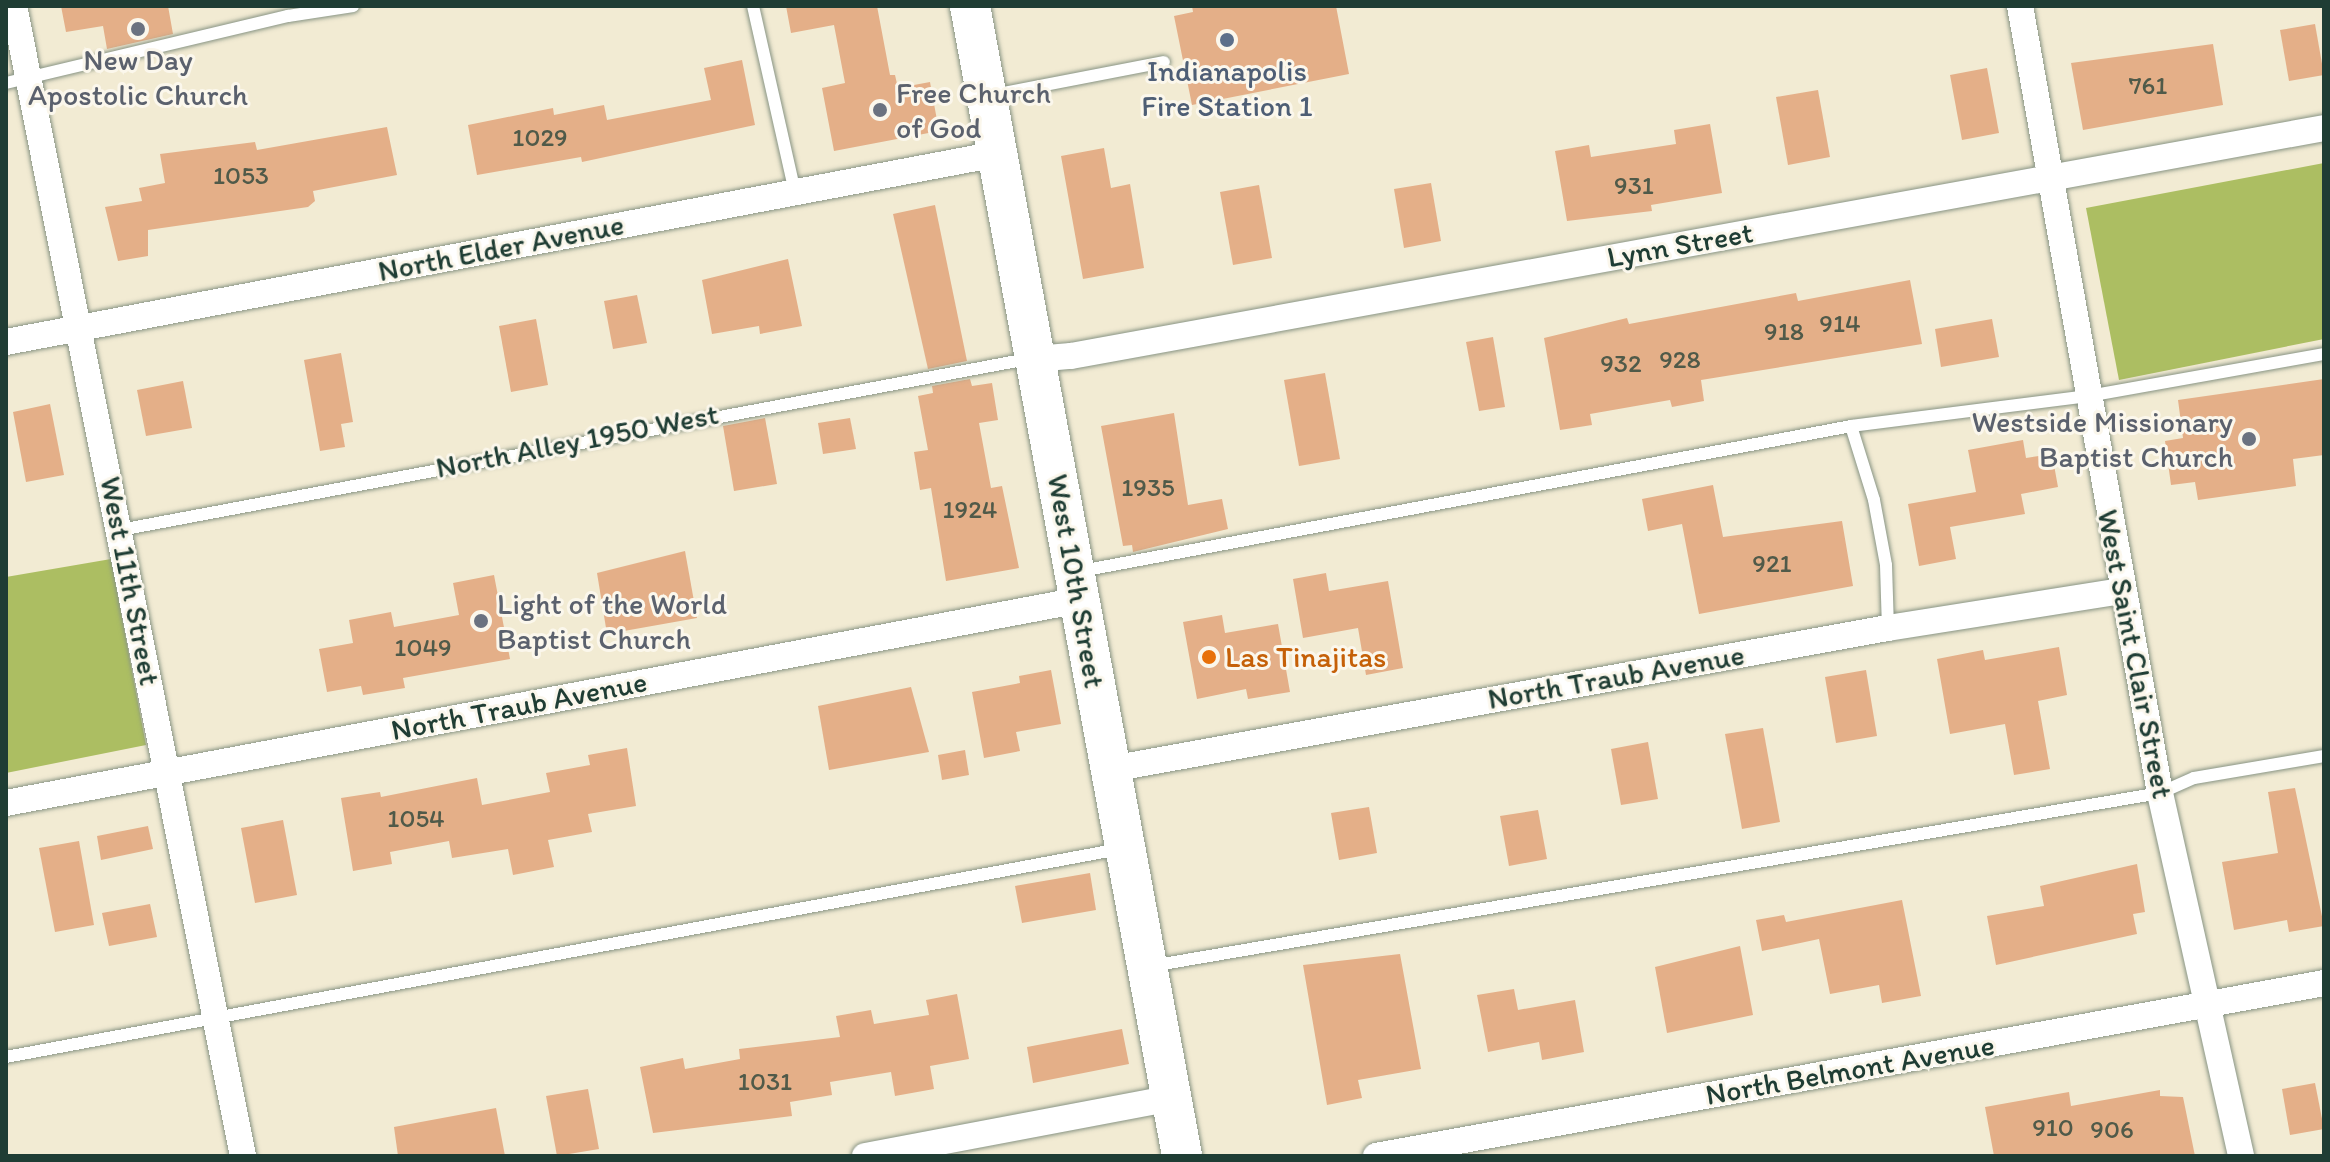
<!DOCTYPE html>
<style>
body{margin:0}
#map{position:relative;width:2330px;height:1162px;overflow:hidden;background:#f2ebd3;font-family:Itim,sans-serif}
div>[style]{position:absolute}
.green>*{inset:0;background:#acbe62}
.building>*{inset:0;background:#e4af88}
.roads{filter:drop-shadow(0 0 2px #889484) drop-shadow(0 0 2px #889484)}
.lane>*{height:12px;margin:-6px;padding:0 6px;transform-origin:6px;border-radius:6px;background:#fff}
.street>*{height:26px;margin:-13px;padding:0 13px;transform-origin:13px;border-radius:13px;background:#fff}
.primary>*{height:40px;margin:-20px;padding:0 20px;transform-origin:20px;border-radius:20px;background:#fff}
.dots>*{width:22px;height:22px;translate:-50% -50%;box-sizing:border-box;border:4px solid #fbf7ec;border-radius:50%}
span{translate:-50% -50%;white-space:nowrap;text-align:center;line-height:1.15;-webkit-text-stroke:6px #fbf7ec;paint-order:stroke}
.number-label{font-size:26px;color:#505a49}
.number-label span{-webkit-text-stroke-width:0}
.worship-label{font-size:30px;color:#5b616d}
.left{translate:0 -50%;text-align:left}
.right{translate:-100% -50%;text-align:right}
.service-label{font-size:30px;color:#4e5e75}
.street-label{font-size:30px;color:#1f3d34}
.food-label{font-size:30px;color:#c56008}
.frame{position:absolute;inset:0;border:8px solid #1f3d34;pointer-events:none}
</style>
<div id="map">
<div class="green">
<i style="clip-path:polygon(2324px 163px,2324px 339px,2119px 380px,2086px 208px)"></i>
<i style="clip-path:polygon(111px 559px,146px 745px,6px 773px,6px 577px)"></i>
</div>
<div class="building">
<i style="clip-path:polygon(61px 6px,168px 6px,173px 34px,107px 49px,103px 26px,66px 32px)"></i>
<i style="clip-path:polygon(786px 6px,877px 6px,890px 75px,895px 75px,898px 88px,930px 82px,939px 131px,834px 151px,822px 88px,845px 83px,834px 25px,791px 33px)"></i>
<i style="clip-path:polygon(1192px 6px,1336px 6px,1349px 74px,1192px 105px,1174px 16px,1193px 12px)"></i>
<i style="clip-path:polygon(2315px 24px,2324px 75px,2289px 81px,2280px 30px)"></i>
<i style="clip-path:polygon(2213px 44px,2223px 105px,2083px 130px,2071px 63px)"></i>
<i style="clip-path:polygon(742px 60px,755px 125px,582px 162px,581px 157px,477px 175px,468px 125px,553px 108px,554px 115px,604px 105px,607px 120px,711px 100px,704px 68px)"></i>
<i style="clip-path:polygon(1987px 68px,1999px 133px,1962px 140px,1950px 75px)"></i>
<i style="clip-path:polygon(1818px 90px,1830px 157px,1788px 165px,1776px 97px)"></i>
<i style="clip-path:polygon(1710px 124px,1722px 193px,1651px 205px,1652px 211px,1567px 221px,1555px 151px,1589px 145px,1591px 157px,1676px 144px,1674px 130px)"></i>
<i style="clip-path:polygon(387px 127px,397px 175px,313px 191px,315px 201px,308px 207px,148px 230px,148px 256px,118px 261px,105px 207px,142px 201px,139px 188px,165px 183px,160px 154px,255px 142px,257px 150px)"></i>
<i style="clip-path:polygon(1104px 148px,1111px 188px,1130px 184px,1144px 268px,1083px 279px,1061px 156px)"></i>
<i style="clip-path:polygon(1431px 183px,1441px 241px,1404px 248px,1394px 189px)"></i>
<i style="clip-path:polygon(1259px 185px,1272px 258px,1233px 265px,1220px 192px)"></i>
<i style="clip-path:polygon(935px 205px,967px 361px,928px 369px,893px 214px)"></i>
<i style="clip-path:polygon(788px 259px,802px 326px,760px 334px,759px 326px,712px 334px,702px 280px)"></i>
<i style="clip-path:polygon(1910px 280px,1922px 344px,1701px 380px,1704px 401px,1672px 407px,1670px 400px,1590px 414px,1592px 425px,1560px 430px,1544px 338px,1627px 318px,1629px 324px,1796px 293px,1798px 301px)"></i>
<i style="clip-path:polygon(637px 295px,647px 343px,613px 349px,604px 301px)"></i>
<i style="clip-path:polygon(536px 319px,548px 385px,511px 392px,499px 326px)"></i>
<i style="clip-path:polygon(1992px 319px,1999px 357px,1941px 367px,1935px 329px)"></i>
<i style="clip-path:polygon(1493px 337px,1505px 407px,1479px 411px,1466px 342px)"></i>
<i style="clip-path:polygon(341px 353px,353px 422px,341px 424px,345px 447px,320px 451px,304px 360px)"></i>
<i style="clip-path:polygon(1325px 373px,1340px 459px,1299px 466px,1284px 380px)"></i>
<i style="clip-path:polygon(970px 379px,972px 386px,992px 383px,998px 420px,979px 423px,991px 488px,1002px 486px,1019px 568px,946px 581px,931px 488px,920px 490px,914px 452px,928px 450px,918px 396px,933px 393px,932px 386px)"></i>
<i style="clip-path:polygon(2324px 379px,2324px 455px,2293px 459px,2296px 486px,2198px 500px,2195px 482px,2171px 485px,2165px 441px,2183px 438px,2178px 400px)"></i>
<i style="clip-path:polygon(183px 381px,192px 428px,146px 436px,137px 390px)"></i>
<i style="clip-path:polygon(50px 404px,64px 475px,26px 482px,13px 412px)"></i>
<i style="clip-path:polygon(1174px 413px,1188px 505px,1222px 499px,1228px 529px,1133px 552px,1132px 545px,1123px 546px,1101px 426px)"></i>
<i style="clip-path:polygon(765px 418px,777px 484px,734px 491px,723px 426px)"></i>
<i style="clip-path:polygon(850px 418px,856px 449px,823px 454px,818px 423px)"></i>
<i style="clip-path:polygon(2023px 440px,2026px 458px,2052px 454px,2058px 487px,2021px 494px,2025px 514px,1950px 527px,1956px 559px,1919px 566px,1908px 504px,1976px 492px,1968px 450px)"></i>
<i style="clip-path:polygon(1713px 485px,1723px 537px,1842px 521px,1853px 586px,1699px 614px,1682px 524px,1648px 531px,1642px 499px)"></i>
<i style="clip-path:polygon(685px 551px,697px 618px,607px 634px,597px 573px)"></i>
<i style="clip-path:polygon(1326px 573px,1329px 591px,1388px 581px,1403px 668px,1366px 675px,1358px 628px,1303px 638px,1293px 579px)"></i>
<i style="clip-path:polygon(494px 575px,510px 659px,403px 678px,405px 688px,363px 695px,361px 686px,327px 692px,319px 649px,353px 643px,349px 620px,391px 612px,394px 627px,459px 615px,453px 583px)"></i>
<i style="clip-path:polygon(1222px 615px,1225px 633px,1278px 624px,1290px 692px,1248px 699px,1246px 689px,1197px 699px,1183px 622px)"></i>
<i style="clip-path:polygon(2059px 647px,2067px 695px,2038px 701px,2050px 769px,2014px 775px,2005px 724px,1950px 734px,1937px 659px,1983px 650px,1985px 660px)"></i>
<i style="clip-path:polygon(1051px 670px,1061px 724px,1016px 732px,1020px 751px,984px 758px,972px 692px,1020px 683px,1019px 676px)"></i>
<i style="clip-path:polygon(1866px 670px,1877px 736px,1836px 743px,1825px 677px)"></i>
<i style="clip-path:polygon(911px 687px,929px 752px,829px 770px,818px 706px)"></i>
<i style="clip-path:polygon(1763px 728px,1780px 822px,1742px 829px,1725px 734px)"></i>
<i style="clip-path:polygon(1648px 742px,1658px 799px,1621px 805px,1611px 749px)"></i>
<i style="clip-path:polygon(627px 748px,636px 806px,588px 814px,592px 832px,548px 840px,554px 867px,513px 875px,508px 849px,452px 858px,449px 841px,390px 852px,392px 864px,353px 871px,341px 798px,380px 792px,381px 797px,477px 778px,482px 805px,550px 792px,546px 773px,590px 765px,588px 755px)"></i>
<i style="clip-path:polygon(965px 750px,969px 775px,942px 780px,938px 755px)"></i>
<i style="clip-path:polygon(2295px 788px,2324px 926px,2289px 932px,2287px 920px,2234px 930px,2222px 862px,2278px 853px,2268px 792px)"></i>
<i style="clip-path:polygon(1369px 807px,1377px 853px,1339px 860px,1331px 813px)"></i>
<i style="clip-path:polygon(1538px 810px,1547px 859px,1509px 866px,1500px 816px)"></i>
<i style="clip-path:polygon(283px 820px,297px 895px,255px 903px,241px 828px)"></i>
<i style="clip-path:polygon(148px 826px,153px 849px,101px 860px,97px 836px)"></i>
<i style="clip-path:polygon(79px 841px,94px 925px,55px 932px,39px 848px)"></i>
<i style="clip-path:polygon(2137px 864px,2145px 912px,2133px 914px,2137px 934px,1996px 965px,1987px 916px,2044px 906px,2040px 886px)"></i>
<i style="clip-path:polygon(1090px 873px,1096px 910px,1022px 923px,1015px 886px)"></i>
<i style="clip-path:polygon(1902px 900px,1921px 996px,1882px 1003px,1879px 985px,1830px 994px,1819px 939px,1762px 951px,1756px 920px,1784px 915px,1786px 922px)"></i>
<i style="clip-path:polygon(150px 904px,157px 937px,109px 946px,102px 913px)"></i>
<i style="clip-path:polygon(1740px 946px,1753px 1015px,1667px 1033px,1655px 967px)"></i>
<i style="clip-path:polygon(1400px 954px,1421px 1069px,1358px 1080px,1362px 1098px,1327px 1105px,1303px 965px)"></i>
<i style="clip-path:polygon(1514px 989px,1518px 1010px,1575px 1000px,1584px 1052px,1542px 1060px,1539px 1042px,1488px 1052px,1477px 995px)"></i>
<i style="clip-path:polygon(957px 994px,969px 1059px,930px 1066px,934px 1089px,895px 1096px,891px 1072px,830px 1082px,832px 1095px,790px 1102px,792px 1116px,653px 1133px,640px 1067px,683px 1058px,685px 1069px,740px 1059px,739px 1049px,840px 1037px,836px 1016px,871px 1010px,874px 1024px,929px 1015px,926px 1000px)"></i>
<i style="clip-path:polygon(1122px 1029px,1129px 1064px,1033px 1083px,1027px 1047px)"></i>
<i style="clip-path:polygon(2315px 1083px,2324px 1129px,2290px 1135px,2282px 1089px)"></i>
<i style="clip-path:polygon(588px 1089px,599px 1149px,557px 1156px,546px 1096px)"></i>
<i style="clip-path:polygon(2160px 1090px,2160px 1096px,2183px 1097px,2195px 1156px,1994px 1156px,1985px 1107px,2069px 1092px,2071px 1106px)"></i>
<i style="clip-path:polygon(496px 1108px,505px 1156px,398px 1156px,394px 1127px)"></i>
</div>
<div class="roads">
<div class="lane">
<i style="left:753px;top:6px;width:192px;rotate:77.3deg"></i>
<i style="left:6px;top:83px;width:290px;rotate:-13.4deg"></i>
<i style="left:288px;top:16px;width:66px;rotate:-8.7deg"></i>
<i style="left:993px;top:95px;width:174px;rotate:-10.9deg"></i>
<i style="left:1851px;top:426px;width:77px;rotate:72.7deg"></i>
<i style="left:1874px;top:500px;width:66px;rotate:79.5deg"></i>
<i style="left:1886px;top:565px;width:63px;rotate:88.2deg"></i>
<i style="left:120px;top:530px;width:924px;rotate:-10.67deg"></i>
<i style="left:1081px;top:571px;width:784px;rotate:-10.66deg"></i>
<i style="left:1851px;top:426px;width:239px;rotate:-7.2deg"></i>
<i style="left:2088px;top:396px;width:240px;rotate:-10.1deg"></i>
<i style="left:1151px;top:966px;width:1024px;rotate:-9.73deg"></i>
<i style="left:2160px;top:793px;width:37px;rotate:-24deg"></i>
<i style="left:2194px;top:778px;width:132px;rotate:-9.6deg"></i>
<i style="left:6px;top:1057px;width:1133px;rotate:-10.58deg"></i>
</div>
<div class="street">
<i style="left:14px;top:6px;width:1173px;rotate:78.74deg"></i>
<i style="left:2020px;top:6px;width:799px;rotate:79.91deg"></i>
<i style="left:2160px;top:793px;width:372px;rotate:77.4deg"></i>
<i style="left:6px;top:342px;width:1009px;rotate:-10.74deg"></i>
<i style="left:1035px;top:359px;width:36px;rotate:-5deg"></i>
<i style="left:1071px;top:356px;width:1274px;rotate:-10.31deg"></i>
<i style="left:1111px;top:769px;width:790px;rotate:-10.29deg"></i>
<i style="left:1888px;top:628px;width:237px;rotate:-9deg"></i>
<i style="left:6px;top:803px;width:1093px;rotate:-10.7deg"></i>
<i style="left:865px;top:1156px;width:312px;rotate:-10.7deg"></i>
<i style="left:1376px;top:1156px;width:964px;rotate:-10.34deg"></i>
</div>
<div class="primary">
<i style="left:970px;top:6px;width:1169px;rotate:79.55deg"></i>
</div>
</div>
<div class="dots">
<i style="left:138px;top:29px;background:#6b7280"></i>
<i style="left:1227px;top:40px;background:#5c6f8a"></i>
<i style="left:880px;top:110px;background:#6b7280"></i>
<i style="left:2249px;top:439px;background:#6b7280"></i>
<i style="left:481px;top:621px;background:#6b7280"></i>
<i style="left:1209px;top:657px;background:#e8710a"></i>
</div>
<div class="number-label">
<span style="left:2148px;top:86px">761</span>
<span style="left:540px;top:138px">1029</span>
<span style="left:241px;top:176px">1053</span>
<span style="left:1634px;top:186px">931</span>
<span style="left:1840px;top:324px">914</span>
<span style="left:1784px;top:332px">918</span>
<span style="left:1680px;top:360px">928</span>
<span style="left:1621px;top:364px">932</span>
<span style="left:1148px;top:488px">1935</span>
<span style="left:970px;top:510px">1924</span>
<span style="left:1772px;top:564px">921</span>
<span style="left:423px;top:648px">1049</span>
<span style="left:416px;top:819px">1054</span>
<span style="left:765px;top:1082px">1031</span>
<span style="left:2053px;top:1128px">910</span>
<span style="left:2112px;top:1130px">906</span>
</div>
<div class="worship-label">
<span style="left:138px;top:77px">New Day<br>Apostolic Church</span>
<span class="left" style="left:896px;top:110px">Free Church<br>of God</span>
<span class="right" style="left:2233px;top:439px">Westside Missionary<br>Baptist Church</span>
<span class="left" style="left:497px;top:621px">Light of the World<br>Baptist Church</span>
</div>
<div class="service-label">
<span style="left:1227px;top:88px">Indianapolis<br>Fire Station 1</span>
</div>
<div class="street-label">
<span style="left:1680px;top:245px;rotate:-10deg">Lynn Street</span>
<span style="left:501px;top:248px;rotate:-11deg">North Elder Avenue</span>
<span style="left:577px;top:441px;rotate:-11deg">North Alley 1950 West</span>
<span style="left:130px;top:581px;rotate:79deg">West 11th Street</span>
<span style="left:1076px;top:581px;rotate:80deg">West 10th Street</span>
<span style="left:2135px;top:654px;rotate:79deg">West Saint Clair Street</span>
<span style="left:1616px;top:677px;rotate:-10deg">North Traub Avenue</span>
<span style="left:519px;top:706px;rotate:-11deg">North Traub Avenue</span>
<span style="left:1850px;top:1070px;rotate:-10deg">North Belmont Avenue</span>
</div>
<div class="food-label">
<span class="left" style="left:1225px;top:657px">Las Tinajitas</span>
</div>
<div class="frame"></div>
</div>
